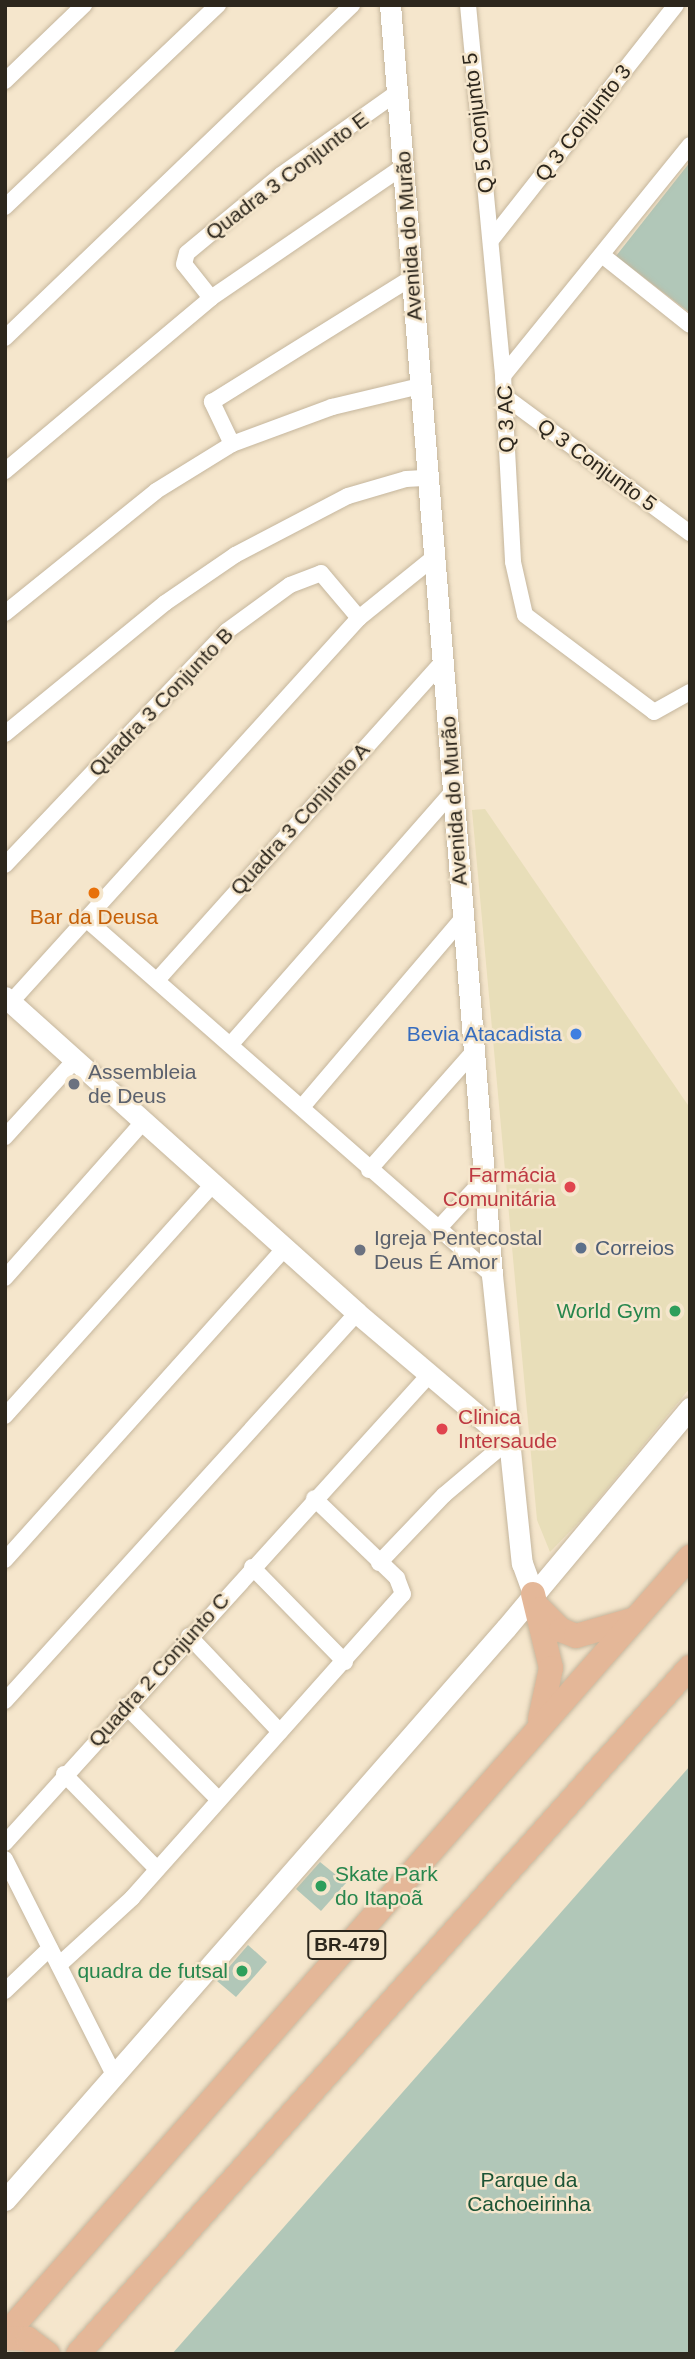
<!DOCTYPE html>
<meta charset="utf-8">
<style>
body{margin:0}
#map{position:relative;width:695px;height:2359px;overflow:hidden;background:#f5e6cc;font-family:Arial,sans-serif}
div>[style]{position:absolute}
.green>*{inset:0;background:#b1c7b8}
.sand>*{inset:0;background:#e8deb9}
.roads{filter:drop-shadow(0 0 2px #c5b69d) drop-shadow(0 0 2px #c5b69d)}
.street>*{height:16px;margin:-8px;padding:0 8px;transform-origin:8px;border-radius:8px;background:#fff}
.secondary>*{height:21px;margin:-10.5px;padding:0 10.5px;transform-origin:10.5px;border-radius:10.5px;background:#fff}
.primary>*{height:24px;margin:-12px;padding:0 12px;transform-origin:12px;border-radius:12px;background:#e4b798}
.dots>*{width:19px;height:19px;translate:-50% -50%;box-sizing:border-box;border:4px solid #f5e6cc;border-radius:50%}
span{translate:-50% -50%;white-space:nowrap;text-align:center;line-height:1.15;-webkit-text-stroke:5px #f5e6cc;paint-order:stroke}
.shield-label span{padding:2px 5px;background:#f5e6cc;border:2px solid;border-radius:5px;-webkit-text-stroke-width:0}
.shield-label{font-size:19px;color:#2d271d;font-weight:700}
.street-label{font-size:21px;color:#2d271d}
.food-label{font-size:21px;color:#c56008}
.shop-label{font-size:21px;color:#366cbe}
.right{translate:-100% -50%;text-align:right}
.worship-label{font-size:21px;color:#5b616d}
.left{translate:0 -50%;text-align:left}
.health-label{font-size:21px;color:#be3a42}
.service-label{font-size:21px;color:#4e5e75}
.leisure-label{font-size:21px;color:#27864d}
.park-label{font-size:21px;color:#1c5435}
.frame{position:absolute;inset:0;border:7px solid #2d271d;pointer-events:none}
</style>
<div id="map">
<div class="green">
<i style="clip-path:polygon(690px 162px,690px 313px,616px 256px)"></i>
<i style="clip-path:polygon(690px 1766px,690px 2354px,172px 2354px)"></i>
<i style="clip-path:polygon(320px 1862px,346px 1883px,321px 1911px,296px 1889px)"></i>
<i style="clip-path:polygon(248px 1945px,267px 1962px,236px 1997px,217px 1981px)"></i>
</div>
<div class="sand">
<i style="clip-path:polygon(485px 809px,690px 1108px,690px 1388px,583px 1518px,550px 1552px,537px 1520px,472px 810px)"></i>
</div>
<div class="roads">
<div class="street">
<i style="left:468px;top:5px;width:373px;rotate:84.6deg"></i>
<i style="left:5px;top:81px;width:110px;rotate:-43.9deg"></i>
<i style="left:690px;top:145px;width:297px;rotate:129deg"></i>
<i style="left:503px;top:376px;width:186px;rotate:86.9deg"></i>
<i style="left:513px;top:562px;width:54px;rotate:77.2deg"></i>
<i style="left:525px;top:615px;width:161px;rotate:36.9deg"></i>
<i style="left:654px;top:712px;width:41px;rotate:-29.1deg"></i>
<i style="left:5px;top:207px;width:294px;rotate:-43.5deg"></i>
<i style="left:491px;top:240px;width:299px;rotate:-51.8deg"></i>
<i style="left:602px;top:255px;width:112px;rotate:38.5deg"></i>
<i style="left:211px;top:298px;width:43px;rotate:-128.5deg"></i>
<i style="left:184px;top:264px;width:11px;rotate:-75deg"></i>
<i style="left:187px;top:253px;width:122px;rotate:-39.7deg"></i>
<i style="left:281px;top:175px;width:143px;rotate:-35.4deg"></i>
<i style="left:5px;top:338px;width:481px;rotate:-43.8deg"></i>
<i style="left:504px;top:396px;width:231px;rotate:36.4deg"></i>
<i style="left:232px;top:444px;width:47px;rotate:-115.5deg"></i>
<i style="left:212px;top:402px;width:237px;rotate:-31.9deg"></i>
<i style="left:5px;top:471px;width:269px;rotate:-40deg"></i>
<i style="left:211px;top:298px;width:234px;rotate:-34.4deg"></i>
<i style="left:5px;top:613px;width:194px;rotate:-38.9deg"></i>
<i style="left:156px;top:491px;width:89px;rotate:-31.7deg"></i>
<i style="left:232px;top:444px;width:107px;rotate:-20.3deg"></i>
<i style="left:332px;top:407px;width:90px;rotate:-13.4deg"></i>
<i style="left:5px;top:734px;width:207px;rotate:-39.3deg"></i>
<i style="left:165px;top:603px;width:85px;rotate:-34.4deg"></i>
<i style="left:235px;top:555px;width:127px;rotate:-27.6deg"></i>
<i style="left:348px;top:496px;width:60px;rotate:-16.3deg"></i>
<i style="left:406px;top:479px;width:22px;rotate:-3deg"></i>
<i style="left:5px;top:865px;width:323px;rotate:-46.5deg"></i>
<i style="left:227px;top:631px;width:78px;rotate:-36.1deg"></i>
<i style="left:290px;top:585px;width:33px;rotate:-21deg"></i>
<i style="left:321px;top:573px;width:59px;rotate:49.8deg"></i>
<i style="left:86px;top:919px;width:540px;rotate:41.25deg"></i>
<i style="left:159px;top:978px;width:425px;rotate:-48.1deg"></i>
<i style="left:11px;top:1002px;width:518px;rotate:-47.82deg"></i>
<i style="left:359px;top:618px;width:95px;rotate:-39deg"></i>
<i style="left:231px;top:1044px;width:337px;rotate:-48.7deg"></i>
<i style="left:302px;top:1107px;width:248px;rotate:-49.6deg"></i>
<i style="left:5px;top:1137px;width:105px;rotate:-47.7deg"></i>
<i style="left:369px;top:1170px;width:163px;rotate:-48.5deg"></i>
<i style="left:438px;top:1229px;width:68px;rotate:-47.4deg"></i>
<i style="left:5px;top:1278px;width:210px;rotate:-48.5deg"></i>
<i style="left:5px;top:1416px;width:313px;rotate:-48.1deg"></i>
<i style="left:5px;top:1560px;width:419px;rotate:-48.1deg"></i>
<i style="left:379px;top:1563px;width:94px;rotate:-46.3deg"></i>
<i style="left:444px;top:1495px;width:84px;rotate:-40.2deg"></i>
<i style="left:252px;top:1567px;width:133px;rotate:45.6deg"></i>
<i style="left:189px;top:1636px;width:132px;rotate:46.5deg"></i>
<i style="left:5px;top:1701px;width:524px;rotate:-47.79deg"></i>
<i style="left:126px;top:1706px;width:131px;rotate:45.3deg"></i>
<i style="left:64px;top:1774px;width:132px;rotate:45.6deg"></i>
<i style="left:5px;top:1843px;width:632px;rotate:-47.82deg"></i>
<i style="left:5px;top:1859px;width:244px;rotate:63.2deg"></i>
<i style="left:59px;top:1965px;width:99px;rotate:-42.5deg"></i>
<i style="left:132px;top:1898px;width:407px;rotate:-48.3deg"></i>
<i style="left:403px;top:1594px;width:17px;rotate:-111deg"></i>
<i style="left:397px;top:1578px;width:115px;rotate:-136.1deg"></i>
<i style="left:5px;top:1991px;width:62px;rotate:-43.7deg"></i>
</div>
<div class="secondary">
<i style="left:390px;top:5px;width:1274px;rotate:85.41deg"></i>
<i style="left:492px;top:1275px;width:290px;rotate:84.1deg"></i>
<i style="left:522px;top:1563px;width:33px;rotate:70deg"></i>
<i style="left:5px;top:997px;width:473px;rotate:41.9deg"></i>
<i style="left:357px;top:1313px;width:198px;rotate:40.3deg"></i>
<i style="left:5px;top:2200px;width:760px;rotate:-48.79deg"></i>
<i style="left:506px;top:1628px;width:287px;rotate:-50.1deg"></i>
</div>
<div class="primary">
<i style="left:533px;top:1594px;width:76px;rotate:76.3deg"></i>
<i style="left:551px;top:1668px;width:52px;rotate:102.2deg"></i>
<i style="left:540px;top:1609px;width:30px;rotate:45deg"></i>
<i style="left:561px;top:1630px;width:16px;rotate:22deg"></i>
<i style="left:576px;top:1636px;width:58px;rotate:-15.9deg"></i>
<i style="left:5px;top:2335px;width:1037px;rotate:-48.64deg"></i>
<i style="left:5px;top:2338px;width:23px;rotate:2deg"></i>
<i style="left:28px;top:2339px;width:25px;rotate:37deg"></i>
<i style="left:78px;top:2354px;width:920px;rotate:-48.3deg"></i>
</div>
</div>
<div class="dots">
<i style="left:94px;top:893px;background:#e8710a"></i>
<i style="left:576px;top:1034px;background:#3f7fe0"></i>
<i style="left:74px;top:1084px;background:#6b7280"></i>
<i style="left:570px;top:1187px;background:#e0444e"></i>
<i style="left:581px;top:1248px;background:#5c6f8a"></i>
<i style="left:360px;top:1250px;background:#6b7280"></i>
<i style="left:675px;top:1311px;background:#2e9e5b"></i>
<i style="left:442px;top:1429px;background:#e0444e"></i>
<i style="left:321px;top:1886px;background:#2e9e5b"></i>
<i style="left:242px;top:1971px;background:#2e9e5b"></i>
</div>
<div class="shield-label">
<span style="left:347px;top:1945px">BR-479</span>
</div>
<div class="street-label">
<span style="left:478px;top:123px;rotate:-97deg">Q 5 Conjunto 5</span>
<span style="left:583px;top:123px;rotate:-52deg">Q 3 Conjunto 3</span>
<span style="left:287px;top:176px;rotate:-37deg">Quadra 3 Conjunto E</span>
<span style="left:409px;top:236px;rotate:-94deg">Avenida do Murão</span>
<span style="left:506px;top:419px;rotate:-92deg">Q 3 AC</span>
<span style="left:597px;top:465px;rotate:36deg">Q 3 Conjunto 5</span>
<span style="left:161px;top:702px;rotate:-46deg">Quadra 3 Conjunto B</span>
<span style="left:454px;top:801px;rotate:-94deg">Avenida do Murão</span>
<span style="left:300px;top:819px;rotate:-48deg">Quadra 3 Conjunto A</span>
<span style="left:159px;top:1670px;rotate:-48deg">Quadra 2 Conjunto C</span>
</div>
<div class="food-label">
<span style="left:94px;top:917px">Bar da Deusa</span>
</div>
<div class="shop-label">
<span class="right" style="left:562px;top:1034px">Bevia Atacadista</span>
</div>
<div class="worship-label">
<span class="left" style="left:88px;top:1084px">Assembleia<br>de Deus</span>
<span class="left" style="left:374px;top:1250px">Igreja Pentecostal<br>Deus É Amor</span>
</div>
<div class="health-label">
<span class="right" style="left:556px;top:1187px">Farmácia<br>Comunitária</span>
<span class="left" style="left:458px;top:1429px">Clinica<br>Intersaude</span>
</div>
<div class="service-label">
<span class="left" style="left:595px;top:1248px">Correios</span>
</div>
<div class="leisure-label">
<span class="right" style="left:661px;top:1311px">World Gym</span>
<span class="left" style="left:335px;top:1886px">Skate Park<br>do Itapoã</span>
<span class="right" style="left:228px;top:1971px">quadra de futsal</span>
</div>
<div class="park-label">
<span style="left:529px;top:2192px">Parque da<br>Cachoeirinha</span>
</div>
<div class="frame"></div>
</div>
